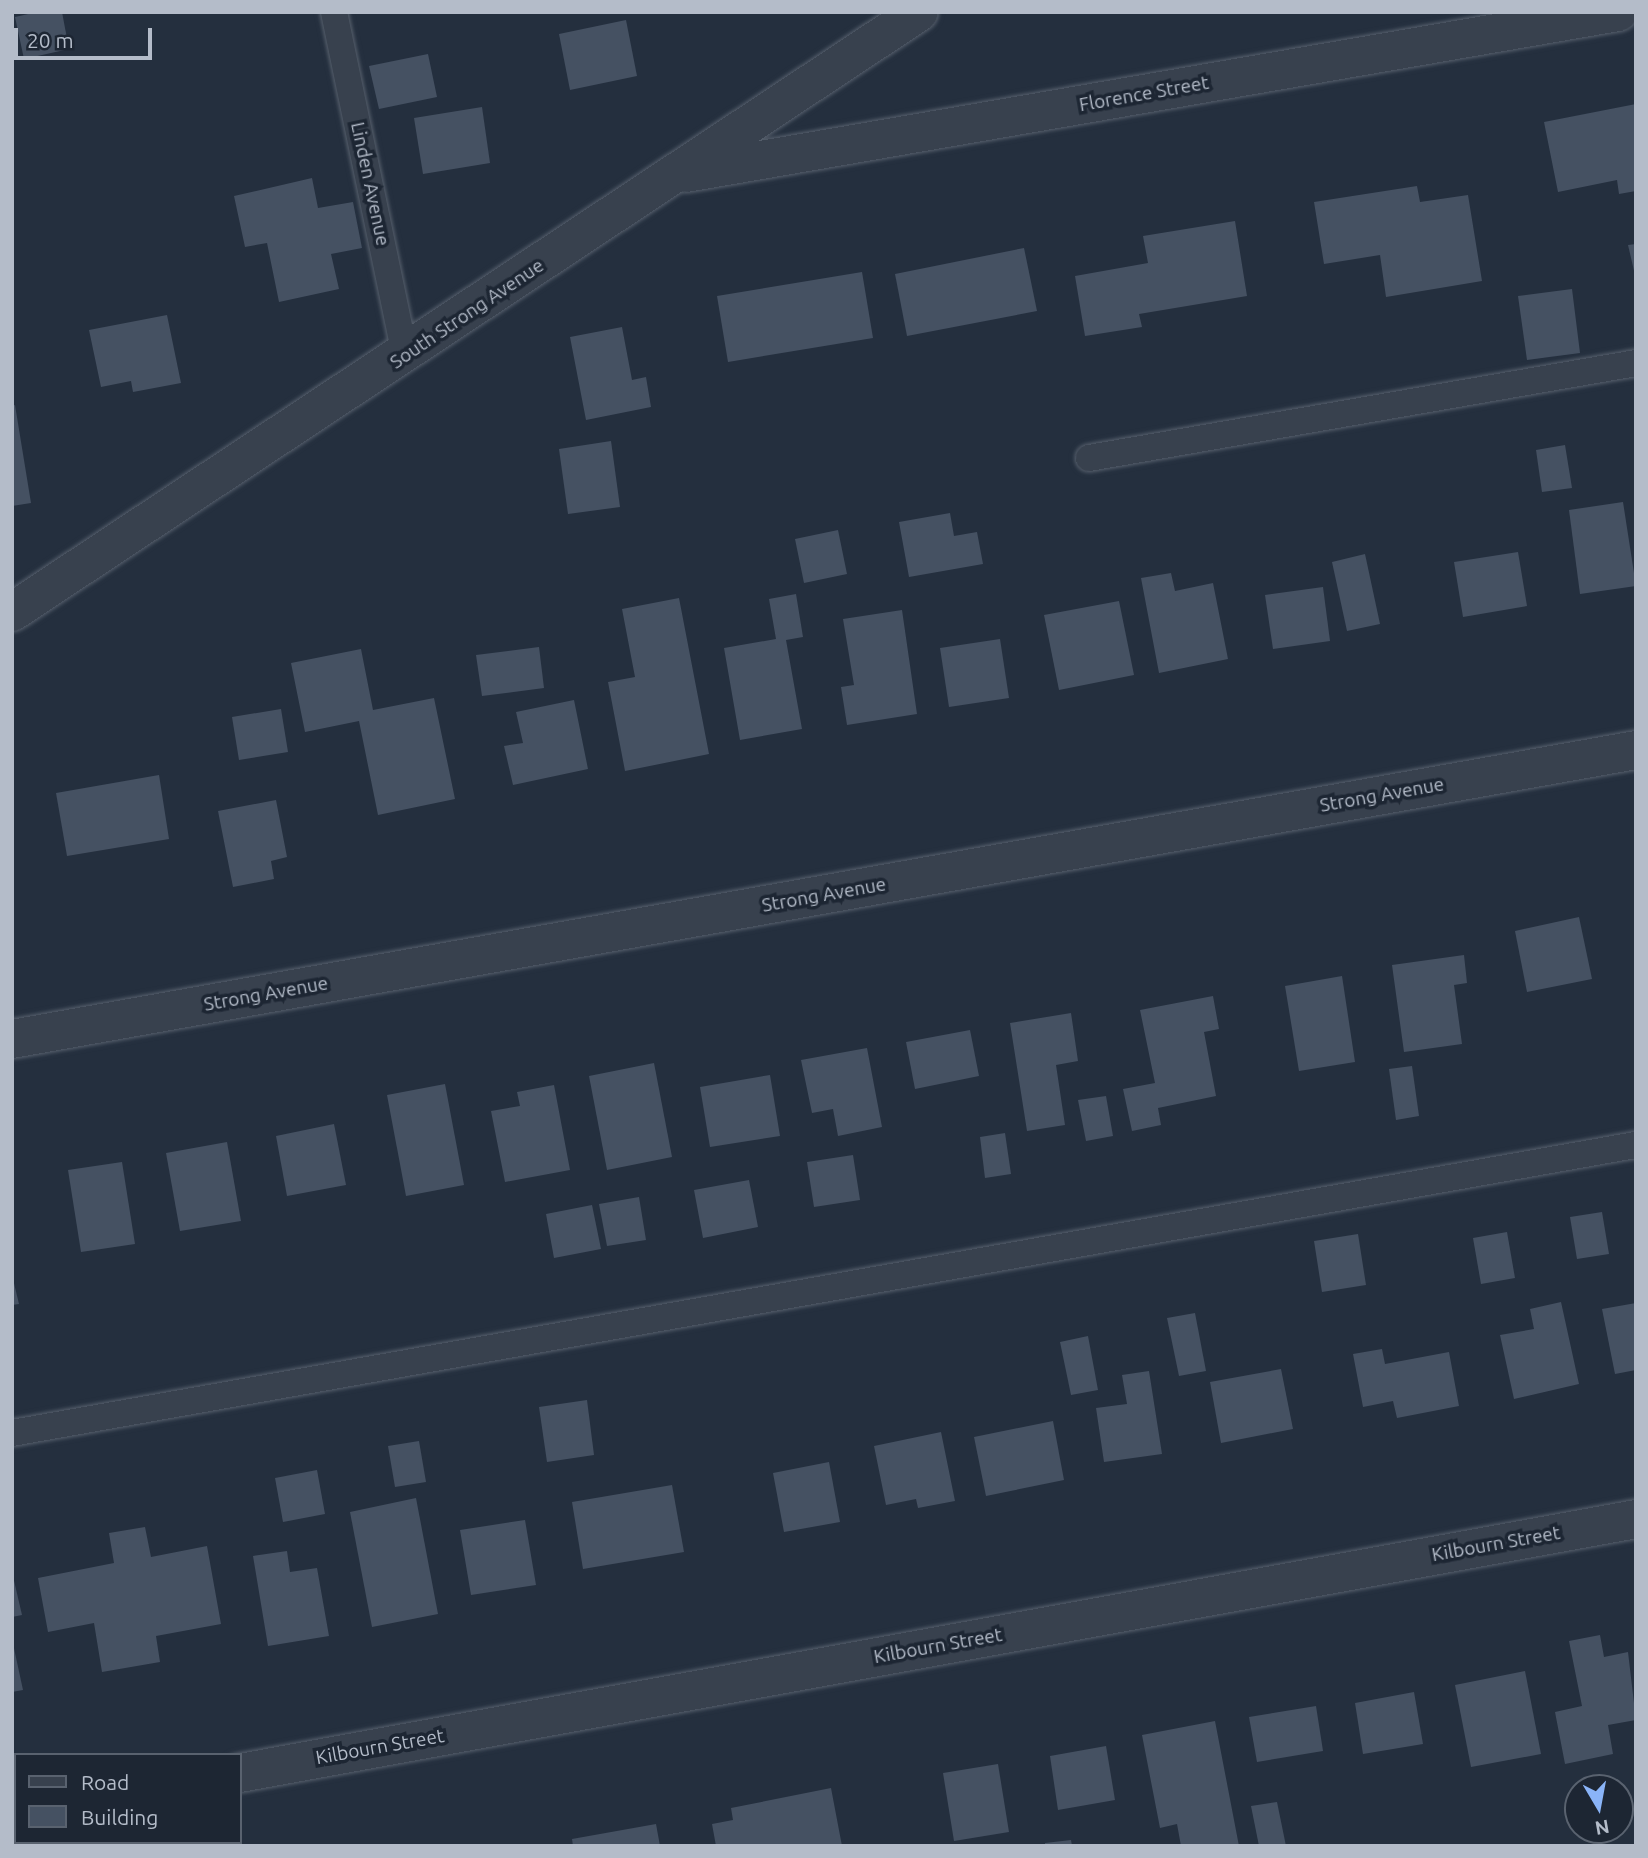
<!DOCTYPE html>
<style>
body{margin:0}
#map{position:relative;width:1648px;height:1858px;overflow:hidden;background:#242f3e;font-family:Ubuntu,sans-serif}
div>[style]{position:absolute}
.building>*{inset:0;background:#455162}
.roads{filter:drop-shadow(0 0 2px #565f6c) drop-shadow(0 0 2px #565f6c)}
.service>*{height:26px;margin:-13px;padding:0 13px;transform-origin:13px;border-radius:13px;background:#38414e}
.minor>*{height:38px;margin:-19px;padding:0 19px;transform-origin:19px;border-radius:19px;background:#38414e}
span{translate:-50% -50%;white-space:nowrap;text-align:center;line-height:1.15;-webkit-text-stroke:7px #1d2633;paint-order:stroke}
.street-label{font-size:19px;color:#b4bcc9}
.frame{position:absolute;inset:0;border:14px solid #b4bcc9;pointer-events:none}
.legend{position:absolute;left:14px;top:1753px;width:228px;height:91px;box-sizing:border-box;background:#1d2633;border:2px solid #59626f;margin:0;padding:9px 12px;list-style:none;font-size:21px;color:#b4bcc9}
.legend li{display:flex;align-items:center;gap:14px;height:35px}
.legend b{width:35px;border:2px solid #59626f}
.north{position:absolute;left:1564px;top:1774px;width:70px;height:70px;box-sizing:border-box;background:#1d2633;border:2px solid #59626f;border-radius:50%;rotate:170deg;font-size:19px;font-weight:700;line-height:28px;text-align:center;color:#b4bcc9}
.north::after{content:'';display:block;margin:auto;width:24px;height:32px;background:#8ab4f8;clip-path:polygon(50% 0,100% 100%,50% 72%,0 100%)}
.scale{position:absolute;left:14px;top:28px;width:138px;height:32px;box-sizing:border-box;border:4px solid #b4bcc9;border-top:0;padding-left:9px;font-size:21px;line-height:24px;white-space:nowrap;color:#b4bcc9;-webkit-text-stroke:5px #1d2633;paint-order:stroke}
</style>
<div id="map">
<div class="building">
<i style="clip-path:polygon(37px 12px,62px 12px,69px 49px,24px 59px,15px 17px)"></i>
<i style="clip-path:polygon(626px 20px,637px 76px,570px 90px,559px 34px)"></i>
<i style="clip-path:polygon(428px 54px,437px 97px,379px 109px,369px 66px)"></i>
<i style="clip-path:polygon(1636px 104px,1636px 191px,1619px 194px,1617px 180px,1558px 192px,1544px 122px)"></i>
<i style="clip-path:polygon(482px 107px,490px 163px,423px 174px,414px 118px)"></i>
<i style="clip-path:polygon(312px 178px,318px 208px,353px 202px,362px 248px,331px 254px,339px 289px,279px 302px,267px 243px,245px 247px,234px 196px)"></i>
<i style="clip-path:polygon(1417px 186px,1420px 202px,1468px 195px,1482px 281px,1386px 297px,1380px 255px,1324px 264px,1314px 202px)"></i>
<i style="clip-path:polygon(1235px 221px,1247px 296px,1139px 314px,1142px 327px,1085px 336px,1075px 276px,1148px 263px,1143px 236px)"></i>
<i style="clip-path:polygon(1636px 244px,1636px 275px,1635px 275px,1628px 245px)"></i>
<i style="clip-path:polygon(1024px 248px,1037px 311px,907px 336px,895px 274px)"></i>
<i style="clip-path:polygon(862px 272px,873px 338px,728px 362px,717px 296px)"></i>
<i style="clip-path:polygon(1572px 289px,1580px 353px,1527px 360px,1518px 296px)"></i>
<i style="clip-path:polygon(167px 315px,181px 383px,133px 392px,131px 381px,101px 387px,89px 330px)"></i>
<i style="clip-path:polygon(622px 327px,632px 380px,646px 377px,651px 407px,586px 420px,570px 337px)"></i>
<i style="clip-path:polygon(15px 405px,31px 503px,12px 506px,12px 406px)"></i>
<i style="clip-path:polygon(611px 441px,620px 507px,568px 514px,559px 449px)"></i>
<i style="clip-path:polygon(1565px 445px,1572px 488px,1542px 492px,1536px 450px)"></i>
<i style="clip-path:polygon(1623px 502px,1636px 586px,1580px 594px,1569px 510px)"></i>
<i style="clip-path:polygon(950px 513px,954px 536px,977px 532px,983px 564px,909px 577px,899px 522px)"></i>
<i style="clip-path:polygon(838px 530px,847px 574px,804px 583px,795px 539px)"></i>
<i style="clip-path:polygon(1518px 552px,1527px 606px,1463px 617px,1454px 562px)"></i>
<i style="clip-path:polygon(1365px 554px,1380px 624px,1347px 631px,1332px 562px)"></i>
<i style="clip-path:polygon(1171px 573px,1175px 591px,1213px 583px,1228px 659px,1159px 673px,1141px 578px)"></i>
<i style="clip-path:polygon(1323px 587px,1330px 641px,1273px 649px,1265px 595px)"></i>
<i style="clip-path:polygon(796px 594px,803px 637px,786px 640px,802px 729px,740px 740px,724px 648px,776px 639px,769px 599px)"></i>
<i style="clip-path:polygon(679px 598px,709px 754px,625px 771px,608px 682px,635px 677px,622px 609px)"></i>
<i style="clip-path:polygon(1119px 601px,1134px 675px,1059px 690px,1044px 615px)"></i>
<i style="clip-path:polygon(902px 610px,917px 714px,847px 725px,841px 687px,854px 685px,843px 619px)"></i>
<i style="clip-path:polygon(1000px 639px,1009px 698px,949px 707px,940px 648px)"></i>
<i style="clip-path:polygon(539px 647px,544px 688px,482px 696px,476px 655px)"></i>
<i style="clip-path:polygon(361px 649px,373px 710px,434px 698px,455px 799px,378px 815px,359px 721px,305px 732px,291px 663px)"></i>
<i style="clip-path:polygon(574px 700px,588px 769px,513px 785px,504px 746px,523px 743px,516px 712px)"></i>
<i style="clip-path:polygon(281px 709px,288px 752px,239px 760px,232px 717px)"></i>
<i style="clip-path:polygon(159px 775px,169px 839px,67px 856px,56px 793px)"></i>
<i style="clip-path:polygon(276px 800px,287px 857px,271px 861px,274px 879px,233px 887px,218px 811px)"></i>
<i style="clip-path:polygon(1579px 917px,1592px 979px,1527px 992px,1515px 931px)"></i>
<i style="clip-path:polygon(1464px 955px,1467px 983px,1454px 985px,1462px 1044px,1404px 1052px,1392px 965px)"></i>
<i style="clip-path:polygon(1342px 976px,1355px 1062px,1299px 1071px,1285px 986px)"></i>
<i style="clip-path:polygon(1213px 996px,1219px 1029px,1204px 1032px,1216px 1096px,1158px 1108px,1161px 1125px,1132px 1131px,1123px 1089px,1155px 1083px,1140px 1010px)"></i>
<i style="clip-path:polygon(1071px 1013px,1078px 1061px,1056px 1065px,1065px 1125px,1027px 1131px,1010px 1023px)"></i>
<i style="clip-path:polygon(970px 1030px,979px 1076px,915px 1089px,906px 1042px)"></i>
<i style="clip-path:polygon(867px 1048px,882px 1127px,838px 1136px,833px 1109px,812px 1113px,801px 1060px)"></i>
<i style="clip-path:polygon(654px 1063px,672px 1157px,607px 1170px,589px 1076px)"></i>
<i style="clip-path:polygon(1412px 1066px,1419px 1116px,1396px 1120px,1389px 1069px)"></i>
<i style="clip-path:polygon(770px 1075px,780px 1136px,710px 1147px,700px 1087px)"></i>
<i style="clip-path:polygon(445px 1084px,464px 1185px,406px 1196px,387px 1095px)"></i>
<i style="clip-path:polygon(554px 1085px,570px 1170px,505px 1182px,491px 1111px,520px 1106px,517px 1092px)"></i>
<i style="clip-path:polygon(1106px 1096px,1113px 1136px,1086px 1141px,1078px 1100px)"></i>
<i style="clip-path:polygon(334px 1124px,346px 1185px,287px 1196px,276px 1136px)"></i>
<i style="clip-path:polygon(1005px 1133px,1011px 1174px,985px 1178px,980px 1137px)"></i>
<i style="clip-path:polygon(227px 1142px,241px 1221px,180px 1231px,166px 1153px)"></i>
<i style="clip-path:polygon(853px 1155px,860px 1200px,814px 1207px,807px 1162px)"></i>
<i style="clip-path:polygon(122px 1162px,135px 1244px,81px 1252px,68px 1170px)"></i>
<i style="clip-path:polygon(749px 1180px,758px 1227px,703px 1238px,694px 1190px)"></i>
<i style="clip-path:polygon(639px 1197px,646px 1240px,607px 1246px,599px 1204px)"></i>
<i style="clip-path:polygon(592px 1205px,601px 1249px,554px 1258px,546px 1214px)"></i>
<i style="clip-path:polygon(1602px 1212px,1609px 1254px,1577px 1259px,1570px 1217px)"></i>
<i style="clip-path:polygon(1507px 1232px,1515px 1278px,1481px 1284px,1473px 1238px)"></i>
<i style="clip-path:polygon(1358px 1234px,1366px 1285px,1322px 1292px,1314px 1241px)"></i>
<i style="clip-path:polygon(12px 1275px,19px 1304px,12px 1305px)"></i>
<i style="clip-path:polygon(1561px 1302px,1579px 1384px,1514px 1399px,1500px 1335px,1534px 1329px,1530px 1309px)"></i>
<i style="clip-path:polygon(1636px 1303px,1636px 1370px,1615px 1374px,1602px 1309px)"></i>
<i style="clip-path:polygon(1195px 1313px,1206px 1371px,1179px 1376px,1167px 1318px)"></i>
<i style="clip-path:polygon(1088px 1336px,1098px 1390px,1071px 1395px,1060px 1342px)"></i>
<i style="clip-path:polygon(1382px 1349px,1385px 1364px,1449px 1352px,1459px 1406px,1397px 1418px,1393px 1401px,1363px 1407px,1353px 1354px)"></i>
<i style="clip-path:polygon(1281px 1369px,1293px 1429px,1221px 1443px,1210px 1382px)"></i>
<i style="clip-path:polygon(1149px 1371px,1162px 1454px,1104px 1462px,1096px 1408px,1127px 1404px,1122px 1375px)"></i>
<i style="clip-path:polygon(587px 1400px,594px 1455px,547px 1462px,539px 1407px)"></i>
<i style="clip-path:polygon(1053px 1421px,1064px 1480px,986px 1496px,974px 1437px)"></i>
<i style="clip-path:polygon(941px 1432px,955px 1501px,918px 1508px,916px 1499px,886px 1505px,874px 1446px)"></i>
<i style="clip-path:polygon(419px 1441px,426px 1482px,395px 1487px,388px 1446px)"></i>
<i style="clip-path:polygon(829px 1462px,840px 1522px,784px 1532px,773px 1473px)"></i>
<i style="clip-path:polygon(317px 1470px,325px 1514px,283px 1522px,275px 1478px)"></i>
<i style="clip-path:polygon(672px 1485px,684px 1552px,583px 1569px,572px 1502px)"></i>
<i style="clip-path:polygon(416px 1498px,438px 1614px,372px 1627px,350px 1512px)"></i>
<i style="clip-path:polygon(525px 1520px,536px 1585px,471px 1595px,460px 1530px)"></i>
<i style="clip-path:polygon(145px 1527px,151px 1557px,207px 1546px,221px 1624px,156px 1636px,160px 1662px,102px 1672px,94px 1623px,48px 1632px,38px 1578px,114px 1563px,109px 1533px)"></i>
<i style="clip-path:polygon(287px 1551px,290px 1572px,317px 1568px,329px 1636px,268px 1646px,253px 1556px)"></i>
<i style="clip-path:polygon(12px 1572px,22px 1615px,12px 1617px)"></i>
<i style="clip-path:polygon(1600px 1635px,1604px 1657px,1628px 1652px,1636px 1720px,1608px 1725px,1613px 1754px,1565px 1764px,1555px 1712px,1582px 1706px,1569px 1641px)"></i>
<i style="clip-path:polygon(12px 1639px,23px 1690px,12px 1692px)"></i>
<i style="clip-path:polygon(1525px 1671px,1541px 1754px,1471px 1767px,1455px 1685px)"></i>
<i style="clip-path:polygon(1414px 1692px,1423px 1744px,1363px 1754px,1355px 1703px)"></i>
<i style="clip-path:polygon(1316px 1706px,1323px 1751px,1257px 1762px,1249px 1717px)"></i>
<i style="clip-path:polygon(1215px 1721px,1239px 1846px,1181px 1846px,1177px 1824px,1160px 1828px,1142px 1735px)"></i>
<i style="clip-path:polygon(1106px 1746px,1115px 1800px,1058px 1810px,1050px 1756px)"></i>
<i style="clip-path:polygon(998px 1764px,1009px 1832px,954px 1841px,943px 1773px)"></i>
<i style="clip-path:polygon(831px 1788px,842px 1846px,716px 1846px,712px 1824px,733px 1820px,731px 1808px)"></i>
<i style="clip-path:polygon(1277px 1802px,1286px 1846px,1259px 1846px,1251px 1806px)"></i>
<i style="clip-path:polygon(656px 1824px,660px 1846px,573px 1846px,572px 1839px)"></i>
<i style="clip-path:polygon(1071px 1840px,1072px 1846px,1045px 1846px,1045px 1843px)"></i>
</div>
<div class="roads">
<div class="service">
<i style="left:334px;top:12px;width:351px;rotate:78.3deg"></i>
<i style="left:1089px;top:458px;width:555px;rotate:-9.85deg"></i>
<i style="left:12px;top:1433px;width:1649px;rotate:-10.06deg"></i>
</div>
<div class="minor">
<i style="left:686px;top:173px;width:946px;rotate:-9.8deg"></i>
<i style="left:12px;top:612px;width:1087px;rotate:-33.49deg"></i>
<i style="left:12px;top:1039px;width:1650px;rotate:-10.09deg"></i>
<i style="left:240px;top:1773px;width:1419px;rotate:-10.31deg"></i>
<i style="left:12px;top:1814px;width:4px"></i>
</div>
</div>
<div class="street-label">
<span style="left:1144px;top:94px;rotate:-10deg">Florence Street</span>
<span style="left:370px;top:184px;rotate:78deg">Linden Avenue</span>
<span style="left:467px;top:314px;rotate:-34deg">South Strong Avenue</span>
<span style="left:1382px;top:795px;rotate:-10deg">Strong Avenue</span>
<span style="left:824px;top:895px;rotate:-10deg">Strong Avenue</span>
<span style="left:266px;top:994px;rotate:-10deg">Strong Avenue</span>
<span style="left:1496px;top:1544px;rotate:-10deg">Kilbourn Street</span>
<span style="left:938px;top:1646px;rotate:-10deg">Kilbourn Street</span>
<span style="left:380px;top:1747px;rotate:-10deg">Kilbourn Street</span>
</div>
<div class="frame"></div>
<ul class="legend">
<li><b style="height:9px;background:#38414e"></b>Road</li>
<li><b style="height:19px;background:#455162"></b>Building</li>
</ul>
<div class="north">N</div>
<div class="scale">20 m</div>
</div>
